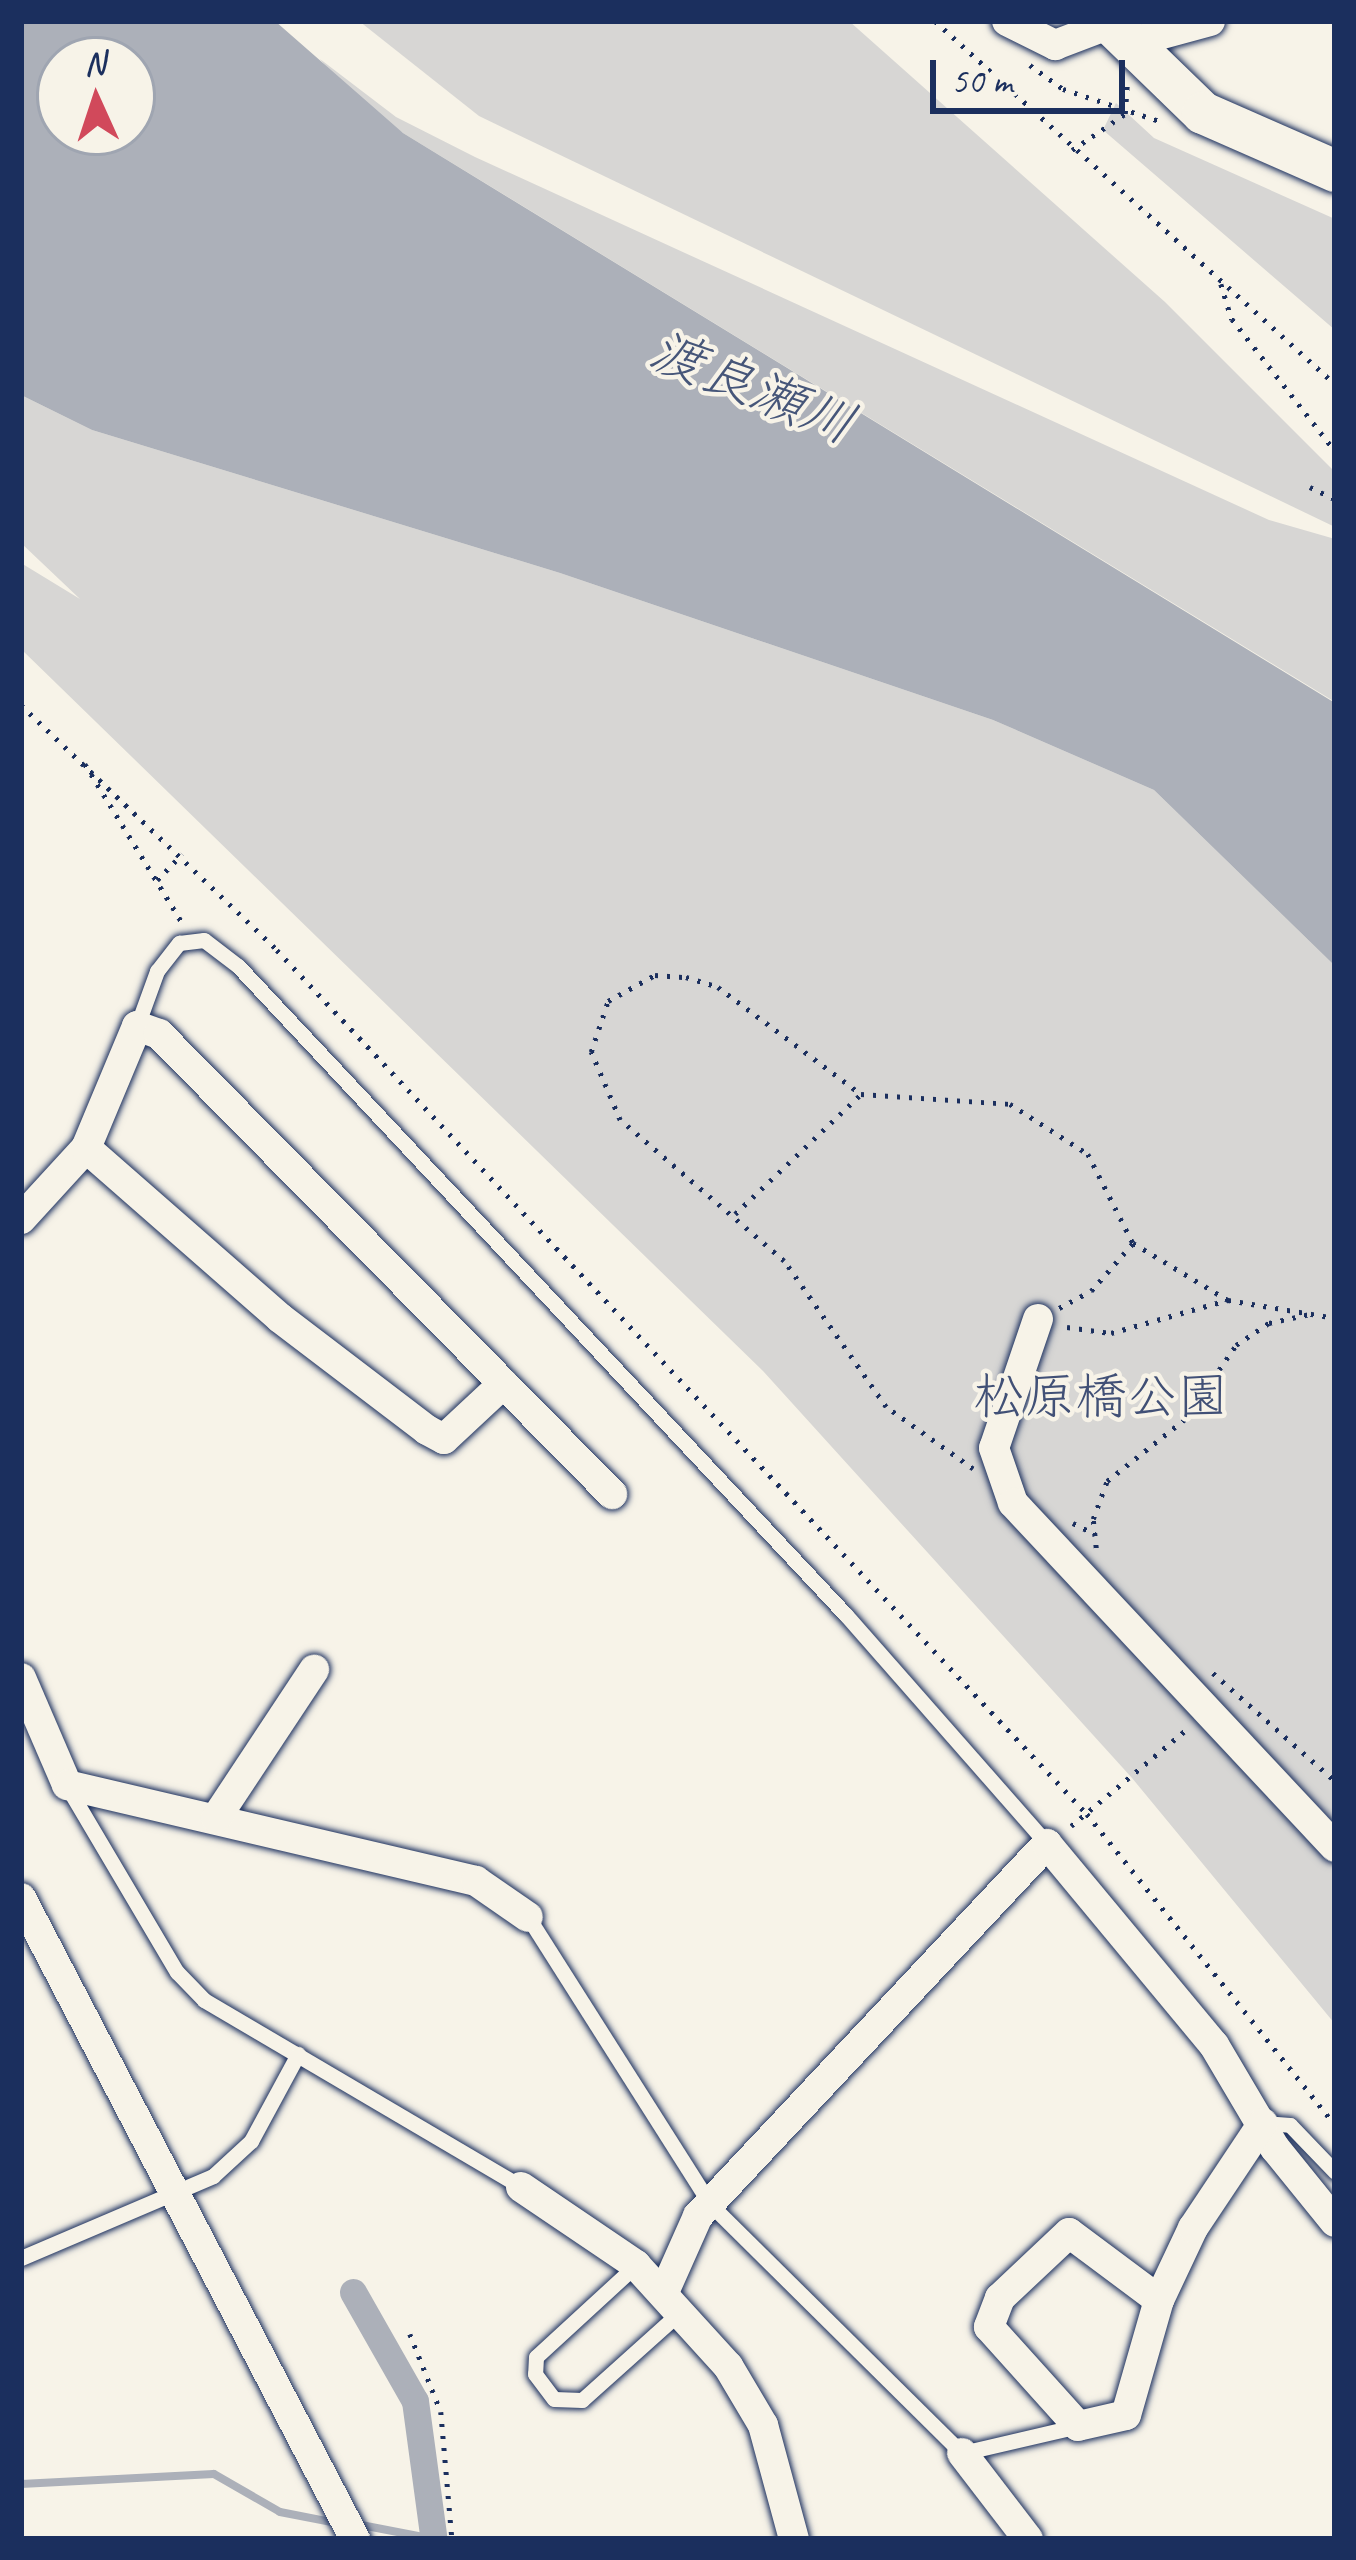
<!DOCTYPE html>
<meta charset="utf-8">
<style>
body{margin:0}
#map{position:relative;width:1356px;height:2560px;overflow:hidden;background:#f7f3e8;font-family:Caveat,"Klee One",sans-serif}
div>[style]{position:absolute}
.green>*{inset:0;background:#d7d6d4}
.water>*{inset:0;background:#acb0b9}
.stream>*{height:8px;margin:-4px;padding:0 4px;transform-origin:4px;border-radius:4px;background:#acb0b9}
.canal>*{height:27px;margin:-13.5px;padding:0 13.5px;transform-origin:13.5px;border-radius:13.5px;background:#acb0b9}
.path>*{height:4.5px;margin-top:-2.25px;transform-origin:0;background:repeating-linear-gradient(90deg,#1b2f5e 0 3px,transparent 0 12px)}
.roads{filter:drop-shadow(0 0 3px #1b2f5e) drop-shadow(0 0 3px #1b2f5e)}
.lane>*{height:15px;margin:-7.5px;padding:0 7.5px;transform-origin:7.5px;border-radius:7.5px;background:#f7f3e8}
.street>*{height:30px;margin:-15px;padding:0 15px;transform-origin:15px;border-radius:15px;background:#f7f3e8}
.secondary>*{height:42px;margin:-21px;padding:0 21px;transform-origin:21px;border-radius:21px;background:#f7f3e8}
span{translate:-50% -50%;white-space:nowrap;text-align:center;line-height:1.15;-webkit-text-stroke:9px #f7f3e8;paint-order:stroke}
.park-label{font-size:51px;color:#415076}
.water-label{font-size:54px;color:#465679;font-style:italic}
.frame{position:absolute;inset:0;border:24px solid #1b2f5e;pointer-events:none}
.north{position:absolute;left:36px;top:36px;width:120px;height:120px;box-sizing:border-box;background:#f7f3e8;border:3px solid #9fa5b1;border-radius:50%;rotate:357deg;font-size:33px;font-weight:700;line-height:48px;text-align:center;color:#1b2f5e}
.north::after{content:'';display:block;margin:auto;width:42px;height:54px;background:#d1495b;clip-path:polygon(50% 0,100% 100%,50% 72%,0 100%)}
.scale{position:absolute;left:930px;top:60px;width:195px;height:54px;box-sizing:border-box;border:6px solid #1b2f5e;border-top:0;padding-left:15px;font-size:36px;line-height:42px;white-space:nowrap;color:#1b2f5e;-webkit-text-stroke:9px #f7f3e8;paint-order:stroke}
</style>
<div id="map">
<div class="green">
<i style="clip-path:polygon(359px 21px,849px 21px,1165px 302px,1335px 472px,1335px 527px,479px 116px)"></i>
<i style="clip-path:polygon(320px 59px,396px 117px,475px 157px,1269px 520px,1335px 539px,1335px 702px,403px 133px,347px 93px)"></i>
<i style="clip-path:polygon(1116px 103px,1154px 138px,1335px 219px,1335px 330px,1103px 130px)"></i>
<i style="clip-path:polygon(21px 395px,92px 430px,560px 573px,993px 720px,1154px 790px,1335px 966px,1335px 2024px,1132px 1778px,763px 1371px,21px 649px,21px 563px,80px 599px,21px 543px)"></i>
</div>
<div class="water">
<i style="clip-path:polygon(evenodd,21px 21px,275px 21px,403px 133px,1335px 703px,1335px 966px,1154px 790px,993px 720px,560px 573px,92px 430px,21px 395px,21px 21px,60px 60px,132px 60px,132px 132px,60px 132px,60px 60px)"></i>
</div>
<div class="stream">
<i style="left:21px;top:2484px;width:193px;rotate:-3deg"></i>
<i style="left:214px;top:2474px;width:76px;rotate:29.9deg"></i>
<i style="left:280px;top:2512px;width:62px;rotate:11.1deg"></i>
<i style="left:356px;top:2524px;width:79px;rotate:10.9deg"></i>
</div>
<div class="canal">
<i style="left:353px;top:2292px;width:125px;rotate:60.4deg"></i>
<i style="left:415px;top:2401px;width:135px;rotate:82.3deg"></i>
</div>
<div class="path">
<i style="left:935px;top:21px;width:540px;rotate:42.22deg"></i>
<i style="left:1030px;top:65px;width:41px;rotate:36deg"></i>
<i style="left:1063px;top:89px;width:102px;rotate:18.3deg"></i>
<i style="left:1072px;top:150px;width:64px;rotate:-34.2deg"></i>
<i style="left:1125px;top:114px;width:28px;rotate:-86deg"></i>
<i style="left:1221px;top:284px;width:37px;rotate:73deg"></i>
<i style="left:1232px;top:319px;width:167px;rotate:52deg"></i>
<i style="left:1310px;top:487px;width:28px;rotate:26deg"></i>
<i style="left:21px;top:705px;width:354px;rotate:43.7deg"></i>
<i style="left:277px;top:950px;width:1184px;rotate:46.85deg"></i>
<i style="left:1087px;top:1814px;width:398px;rotate:51.4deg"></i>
<i style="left:85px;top:764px;width:185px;rotate:58.5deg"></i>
<i style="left:157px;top:880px;width:36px;rotate:-46deg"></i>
<i style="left:735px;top:1214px;width:174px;rotate:-43.6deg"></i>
<i style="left:1059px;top:1308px;width:36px;rotate:-28deg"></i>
<i style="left:1091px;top:1291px;width:64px;rotate:-48.8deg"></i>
<i style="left:1133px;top:1243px;width:111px;rotate:31deg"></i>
<i style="left:1067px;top:1327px;width:44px;rotate:7.8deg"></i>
<i style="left:1111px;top:1333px;width:122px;rotate:-15.8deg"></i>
<i style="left:1228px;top:1300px;width:109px;rotate:9.5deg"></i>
<i style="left:973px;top:1469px;width:107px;rotate:-144.5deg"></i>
<i style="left:886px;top:1407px;width:178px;rotate:-124.9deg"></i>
<i style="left:784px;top:1261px;width:216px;rotate:-139.3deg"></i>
<i style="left:620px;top:1120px;width:74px;rotate:-113.1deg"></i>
<i style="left:591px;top:1052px;width:54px;rotate:-71.6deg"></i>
<i style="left:608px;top:1001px;width:54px;rotate:-29deg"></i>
<i style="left:655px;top:975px;width:31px;rotate:4deg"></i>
<i style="left:686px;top:977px;width:34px;rotate:17deg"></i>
<i style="left:718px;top:987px;width:179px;rotate:36.8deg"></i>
<i style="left:861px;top:1094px;width:149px;rotate:3.8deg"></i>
<i style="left:1010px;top:1104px;width:93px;rotate:32.7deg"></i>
<i style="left:1088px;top:1154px;width:100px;rotate:63.2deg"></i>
<i style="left:1073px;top:1523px;width:25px;rotate:27deg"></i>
<i style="left:1096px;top:1548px;width:29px;rotate:-96deg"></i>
<i style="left:1093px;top:1519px;width:40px;rotate:-69.8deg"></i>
<i style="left:1107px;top:1481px;width:100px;rotate:-38.5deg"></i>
<i style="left:1185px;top:1419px;width:90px;rotate:-55.4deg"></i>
<i style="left:1236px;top:1345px;width:40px;rotate:-34deg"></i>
<i style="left:1269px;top:1323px;width:42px;rotate:-12.4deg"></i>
<i style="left:1213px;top:1673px;width:163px;rotate:41.5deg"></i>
<i style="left:1071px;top:1826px;width:150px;rotate:-39.9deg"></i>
<i style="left:410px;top:2334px;width:84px;rotate:68.3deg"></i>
<i style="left:441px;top:2412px;width:127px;rotate:85deg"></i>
</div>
<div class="roads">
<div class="lane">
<i style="left:137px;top:1026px;width:59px;rotate:-70deg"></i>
<i style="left:157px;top:971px;width:36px;rotate:-52deg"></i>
<i style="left:179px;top:943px;width:25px;rotate:-7deg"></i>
<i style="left:204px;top:940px;width:43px;rotate:37.4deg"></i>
<i style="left:238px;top:966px;width:889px;rotate:46.87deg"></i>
<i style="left:846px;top:1615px;width:305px;rotate:48.7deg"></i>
<i style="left:68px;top:1788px;width:214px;rotate:59.4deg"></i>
<i style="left:177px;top:1972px;width:39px;rotate:46deg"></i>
<i style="left:204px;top:2000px;width:368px;rotate:30.5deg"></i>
<i style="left:528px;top:1917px;width:340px;rotate:57.6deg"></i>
<i style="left:710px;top:2204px;width:354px;rotate:44.7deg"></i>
<i style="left:962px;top:2453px;width:119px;rotate:-13.1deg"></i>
<i style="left:1263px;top:2123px;width:27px;rotate:4deg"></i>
<i style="left:1290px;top:2125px;width:65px;rotate:46.2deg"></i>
<i style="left:21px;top:2258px;width:209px;rotate:-23.1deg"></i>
<i style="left:213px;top:2176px;width:52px;rotate:-42.6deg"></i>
<i style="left:251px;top:2141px;width:99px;rotate:-61.6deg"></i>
<i style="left:636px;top:2265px;width:136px;rotate:137.4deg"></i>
<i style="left:536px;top:2357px;width:17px;rotate:93deg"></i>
<i style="left:535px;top:2374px;width:31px;rotate:53deg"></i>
<i style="left:554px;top:2399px;width:28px;rotate:2deg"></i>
<i style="left:582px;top:2400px;width:132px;rotate:-41.9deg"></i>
</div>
<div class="street">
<i style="left:1007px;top:21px;width:54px;rotate:26.6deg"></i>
<i style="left:1055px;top:45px;width:59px;rotate:-20.9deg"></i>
<i style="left:1129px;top:43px;width:84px;rotate:-15.2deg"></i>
<i style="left:86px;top:1148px;width:258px;rotate:41.2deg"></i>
<i style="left:280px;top:1318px;width:185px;rotate:37.3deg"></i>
<i style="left:427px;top:1430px;width:19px;rotate:28deg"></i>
<i style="left:444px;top:1439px;width:81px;rotate:-43deg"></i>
<i style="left:21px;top:1219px;width:96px;rotate:-47.5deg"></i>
<i style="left:86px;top:1148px;width:132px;rotate:-67.3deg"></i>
<i style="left:137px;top:1026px;width:23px;rotate:20deg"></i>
<i style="left:159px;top:1034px;width:646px;rotate:45.44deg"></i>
<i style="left:1038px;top:1319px;width:136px;rotate:108.8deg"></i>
<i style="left:994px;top:1448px;width:58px;rotate:70.9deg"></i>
<i style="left:1013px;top:1503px;width:471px;rotate:46.9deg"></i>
<i style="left:21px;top:1678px;width:116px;rotate:66.7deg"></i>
<i style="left:67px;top:1785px;width:420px;rotate:13.2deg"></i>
<i style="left:476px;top:1881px;width:63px;rotate:34.7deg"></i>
<i style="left:216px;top:1818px;width:178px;rotate:-56.5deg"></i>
<i style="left:21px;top:1898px;width:723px;rotate:62.48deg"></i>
<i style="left:521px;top:2187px;width:139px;rotate:34.1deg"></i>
<i style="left:636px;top:2265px;width:137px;rotate:47.7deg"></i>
<i style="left:728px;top:2366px;width:69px;rotate:59.3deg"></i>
<i style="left:763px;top:2425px;width:118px;rotate:74.8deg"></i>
<i style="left:665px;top:2290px;width:81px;rotate:-66deg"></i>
<i style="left:698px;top:2216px;width:510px;rotate:-46.83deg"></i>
<i style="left:1047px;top:1844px;width:261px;rotate:50.3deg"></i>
<i style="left:1214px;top:2045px;width:120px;rotate:59.4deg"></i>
<i style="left:1275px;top:2148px;width:95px;rotate:51deg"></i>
<i style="left:1159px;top:2300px;width:112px;rotate:-143.3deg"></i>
<i style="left:1069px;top:2233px;width:95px;rotate:136.7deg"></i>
<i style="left:1000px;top:2298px;width:31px;rotate:111deg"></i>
<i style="left:989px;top:2327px;width:133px;rotate:48deg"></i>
<i style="left:1078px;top:2426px;width:49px;rotate:-12.9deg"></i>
<i style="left:1126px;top:2415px;width:120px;rotate:-74deg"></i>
<i style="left:1159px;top:2300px;width:80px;rotate:-64.7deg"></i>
<i style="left:1193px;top:2228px;width:126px;rotate:-56.3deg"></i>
<i style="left:962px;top:2453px;width:108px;rotate:52.5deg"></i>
</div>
<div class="secondary">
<i style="left:1108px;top:21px;width:132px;rotate:44.1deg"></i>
<i style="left:1203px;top:113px;width:144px;rotate:23.7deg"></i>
</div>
</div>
<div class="park-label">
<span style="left:1101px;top:1396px">松原橋公園</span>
</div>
<div class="water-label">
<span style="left:753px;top:387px;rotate:22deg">渡良瀬川</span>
</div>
<div class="frame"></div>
<div class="north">N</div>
<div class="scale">50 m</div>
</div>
